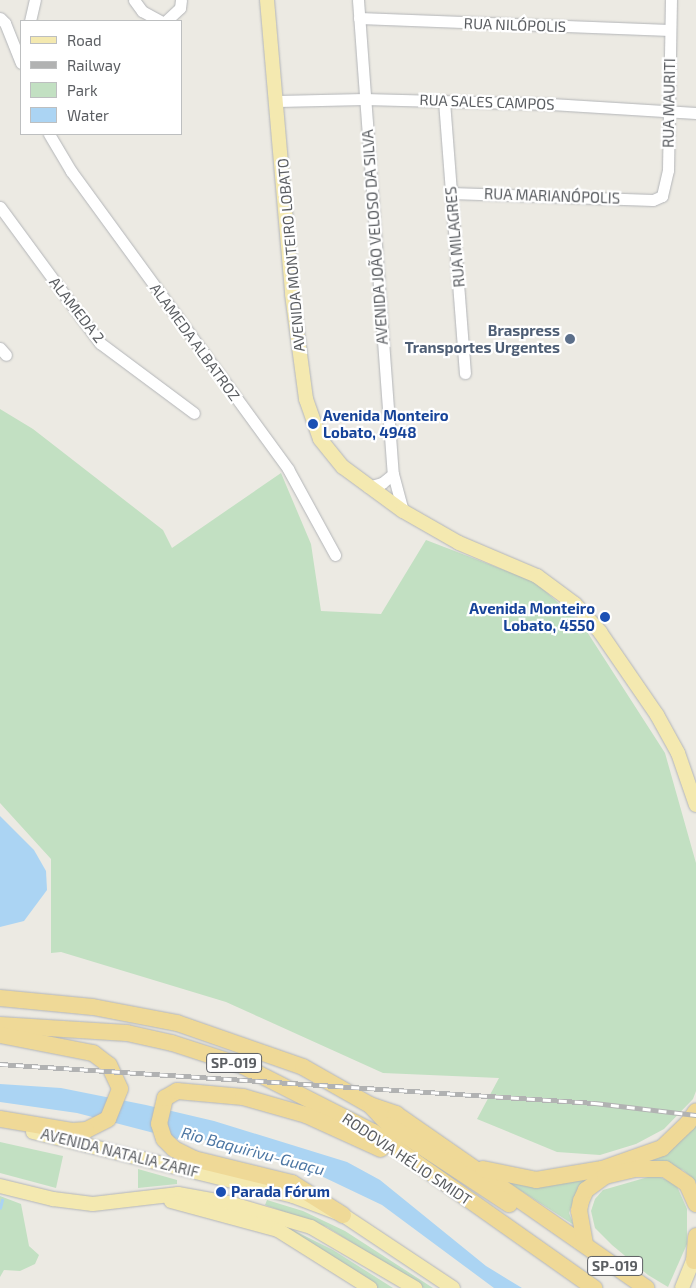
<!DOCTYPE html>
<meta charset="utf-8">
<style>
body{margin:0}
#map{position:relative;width:696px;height:1288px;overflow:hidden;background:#eceae3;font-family:"Exo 2",sans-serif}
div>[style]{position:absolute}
.green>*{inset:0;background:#c2e0c2}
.water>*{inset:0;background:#abd4f3}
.stream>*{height:2.5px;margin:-1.25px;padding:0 1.25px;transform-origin:1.25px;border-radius:1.25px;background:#abd4f3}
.roads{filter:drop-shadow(0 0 1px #b3b5b8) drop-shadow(0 0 1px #b3b5b8)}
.minor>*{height:11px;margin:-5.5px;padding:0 5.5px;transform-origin:5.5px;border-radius:5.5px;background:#fff}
.major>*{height:14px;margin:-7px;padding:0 7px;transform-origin:7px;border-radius:7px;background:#f4e9b0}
.highway>*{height:16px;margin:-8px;padding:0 8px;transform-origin:8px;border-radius:8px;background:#efd997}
.rail>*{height:4.5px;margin-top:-2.25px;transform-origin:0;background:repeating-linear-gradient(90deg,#fff 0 8px,#b1b2b2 0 16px);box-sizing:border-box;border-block:1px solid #b1b2b2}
.dots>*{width:14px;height:14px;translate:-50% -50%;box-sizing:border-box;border:2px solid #fff;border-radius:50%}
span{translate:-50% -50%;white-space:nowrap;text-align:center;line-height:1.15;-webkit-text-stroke:4.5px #fff;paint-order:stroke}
.shield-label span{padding:1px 4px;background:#fff;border:1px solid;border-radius:4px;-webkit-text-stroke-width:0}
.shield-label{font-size:14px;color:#5b5e62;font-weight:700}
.street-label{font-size:15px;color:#5b5e62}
.service-label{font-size:15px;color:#4e5e75;font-weight:700}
.right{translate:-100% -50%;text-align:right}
.transit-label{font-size:15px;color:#164399;font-weight:700}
.left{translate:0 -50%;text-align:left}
.water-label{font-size:16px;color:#4c76a3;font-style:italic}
.legend{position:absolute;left:20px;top:20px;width:162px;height:115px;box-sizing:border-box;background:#fff;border:1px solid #bdbfc0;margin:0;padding:6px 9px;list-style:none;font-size:15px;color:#5b5e62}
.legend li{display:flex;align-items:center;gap:10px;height:25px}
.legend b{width:25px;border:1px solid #bdbfc0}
</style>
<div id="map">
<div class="green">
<i style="clip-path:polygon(0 409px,33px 429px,163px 530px,172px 548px,281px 473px,311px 544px,321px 611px,381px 614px,426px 540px,535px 582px,582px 624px,665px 753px,696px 863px,696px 1091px,693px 1099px,664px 1129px,636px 1144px,600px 1155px,557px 1152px,477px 1119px,499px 1078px,383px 1073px,226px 1002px,61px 952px,51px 953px,51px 859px,0 803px)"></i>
<i style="clip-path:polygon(696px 1118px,696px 1182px,683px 1170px,654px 1162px,575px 1197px,569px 1213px,574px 1225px,509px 1183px,631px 1163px)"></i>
<i style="clip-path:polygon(0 1142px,63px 1156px,56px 1188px,0 1173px)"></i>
<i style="clip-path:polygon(138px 1169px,177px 1180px,177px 1184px,138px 1188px)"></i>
<i style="clip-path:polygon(655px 1175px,676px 1184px,687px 1209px,687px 1244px,668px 1287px,648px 1275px,612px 1245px,595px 1228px,591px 1211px,595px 1199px,603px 1190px)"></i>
<i style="clip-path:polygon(0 1196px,21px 1204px,29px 1246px,39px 1255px,35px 1264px,20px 1271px,4px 1270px,0 1277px)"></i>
<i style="clip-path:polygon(267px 1200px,303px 1211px,345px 1231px,433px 1288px,424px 1288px,327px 1227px,265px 1205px)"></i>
<i style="clip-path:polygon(253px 1217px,291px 1229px,333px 1250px,393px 1288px,375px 1288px)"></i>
</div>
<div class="water">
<i style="clip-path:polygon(0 816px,34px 850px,46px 871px,47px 890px,24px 921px,0 927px)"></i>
<i style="clip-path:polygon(0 1084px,61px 1088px,146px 1105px,214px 1121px,347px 1162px,380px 1180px,486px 1266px,522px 1288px,494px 1288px,382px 1205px,296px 1164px,200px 1139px,181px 1140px,77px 1113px,0 1102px)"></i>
</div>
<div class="stream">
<i style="left:0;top:1208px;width:8px;rotate:-76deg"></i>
</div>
<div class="roads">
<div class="minor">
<i style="left:134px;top:0;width:14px;rotate:54deg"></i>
<i style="left:142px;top:11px;width:21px;rotate:29deg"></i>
<i style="left:358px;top:0;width:475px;rotate:85.8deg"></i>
<i style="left:393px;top:474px;width:38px;rotate:75deg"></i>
<i style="left:0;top:18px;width:7px;rotate:45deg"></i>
<i style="left:5px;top:23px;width:43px;rotate:68.2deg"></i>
<i style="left:359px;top:18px;width:311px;rotate:2.2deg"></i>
<i style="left:30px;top:21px;width:22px;rotate:-77deg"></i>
<i style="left:166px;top:21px;width:19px;rotate:-43deg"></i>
<i style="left:180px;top:8px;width:8px;rotate:-83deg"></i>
<i style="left:278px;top:101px;width:86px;rotate:-1.3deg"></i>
<i style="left:364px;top:99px;width:187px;rotate:1.5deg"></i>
<i style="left:551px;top:104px;width:145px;rotate:3.6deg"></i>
<i style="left:444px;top:101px;width:273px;rotate:85.6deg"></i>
<i style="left:49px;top:134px;width:43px;rotate:59.3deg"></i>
<i style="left:71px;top:171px;width:369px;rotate:53.9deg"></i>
<i style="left:288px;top:469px;width:98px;rotate:61.3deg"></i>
<i style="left:451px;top:193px;width:202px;rotate:2deg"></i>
<i style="left:653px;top:200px;width:10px;rotate:-24deg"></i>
<i style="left:662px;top:196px;width:27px;rotate:-77deg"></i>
<i style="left:668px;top:170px;width:170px;rotate:-89deg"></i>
<i style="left:0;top:207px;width:169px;rotate:53.7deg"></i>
<i style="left:100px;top:343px;width:117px;rotate:36.7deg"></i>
<i style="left:0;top:348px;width:9px;rotate:49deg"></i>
<i style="left:368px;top:487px;width:15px;rotate:-16deg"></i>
<i style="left:382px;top:483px;width:14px;rotate:-39deg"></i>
</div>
<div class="major">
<i style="left:267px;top:0;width:295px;rotate:85.1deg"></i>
<i style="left:292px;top:294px;width:106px;rotate:82.4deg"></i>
<i style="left:306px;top:399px;width:42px;rotate:70.7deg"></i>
<i style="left:320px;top:439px;width:36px;rotate:51deg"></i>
<i style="left:343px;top:467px;width:74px;rotate:36.3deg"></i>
<i style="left:403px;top:511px;width:64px;rotate:29.7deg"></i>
<i style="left:459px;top:543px;width:85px;rotate:22.9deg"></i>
<i style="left:537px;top:576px;width:47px;rotate:36.4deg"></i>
<i style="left:575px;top:604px;width:38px;rotate:48deg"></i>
<i style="left:600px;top:632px;width:101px;rotate:55.5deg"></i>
<i style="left:657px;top:715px;width:43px;rotate:61.1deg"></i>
<i style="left:678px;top:753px;width:55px;rotate:70.9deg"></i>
<i style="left:33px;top:1132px;width:268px;rotate:13.8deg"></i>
<i style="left:293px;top:1196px;width:53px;rotate:20.8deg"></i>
<i style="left:343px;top:1215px;width:132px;rotate:33.6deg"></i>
<i style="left:0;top:1186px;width:55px;rotate:13.8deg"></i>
<i style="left:53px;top:1199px;width:40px;rotate:7.1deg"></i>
<i style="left:93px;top:1204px;width:86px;rotate:-6.7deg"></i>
<i style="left:178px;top:1194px;width:52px;rotate:10deg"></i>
<i style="left:229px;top:1203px;width:85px;rotate:16.3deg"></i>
<i style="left:311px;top:1227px;width:121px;rotate:30.4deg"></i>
<i style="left:171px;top:1201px;width:111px;rotate:15.2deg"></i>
<i style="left:278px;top:1230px;width:109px;rotate:32.2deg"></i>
<i style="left:682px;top:1288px;width:37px;rotate:-68deg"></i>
</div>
<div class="highway">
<i style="left:0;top:998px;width:93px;rotate:5.5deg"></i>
<i style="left:93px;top:1007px;width:86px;rotate:10.8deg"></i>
<i style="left:177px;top:1023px;width:133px;rotate:19.2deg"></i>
<i style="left:303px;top:1067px;width:77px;rotate:29.6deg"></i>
<i style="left:370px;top:1105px;width:28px;rotate:19deg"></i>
<i style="left:396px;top:1114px;width:305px;rotate:34.8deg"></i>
<i style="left:0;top:1025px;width:127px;rotate:3.6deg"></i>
<i style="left:127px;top:1033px;width:46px;rotate:12.5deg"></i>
<i style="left:172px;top:1043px;width:75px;rotate:17.9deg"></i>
<i style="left:243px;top:1066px;width:146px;rotate:26.9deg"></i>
<i style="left:373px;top:1132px;width:271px;rotate:35.2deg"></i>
<i style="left:0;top:1035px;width:95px;rotate:11deg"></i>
<i style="left:93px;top:1053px;width:20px;rotate:37deg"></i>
<i style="left:109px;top:1065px;width:26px;rotate:65deg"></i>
<i style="left:120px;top:1089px;width:32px;rotate:112deg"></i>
<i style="left:108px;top:1119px;width:25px;rotate:153deg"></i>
<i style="left:86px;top:1130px;width:14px;rotate:176deg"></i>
<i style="left:72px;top:1131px;width:73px;rotate:-170.5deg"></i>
<i style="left:372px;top:1107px;width:25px;rotate:47deg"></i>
<i style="left:389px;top:1125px;width:144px;rotate:33.4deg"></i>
<i style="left:483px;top:1169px;width:54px;rotate:11.7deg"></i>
<i style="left:536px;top:1180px;width:67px;rotate:-9.5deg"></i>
<i style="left:602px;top:1169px;width:64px;rotate:-19.3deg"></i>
<i style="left:662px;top:1148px;width:36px;rotate:-44deg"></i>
<i style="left:688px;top:1123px;width:14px;rotate:-56deg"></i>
<i style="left:343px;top:1215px;width:60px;rotate:-147.9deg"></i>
<i style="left:292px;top:1183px;width:101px;rotate:-166.2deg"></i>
<i style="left:194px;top:1159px;width:22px;rotate:-153deg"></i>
<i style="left:174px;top:1149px;width:14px;rotate:-135deg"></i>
<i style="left:164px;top:1139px;width:16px;rotate:-108deg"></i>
<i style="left:159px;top:1124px;width:27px;rotate:-77deg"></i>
<i style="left:165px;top:1098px;width:14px;rotate:-30deg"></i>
<i style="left:177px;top:1091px;width:66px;rotate:5.2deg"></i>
<i style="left:243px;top:1097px;width:66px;rotate:15.9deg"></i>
<i style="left:306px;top:1115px;width:82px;rotate:24.4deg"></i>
<i style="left:585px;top:1244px;width:34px;rotate:-100deg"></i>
<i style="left:579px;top:1211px;width:10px;rotate:-79deg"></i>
<i style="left:581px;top:1201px;width:12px;rotate:-66deg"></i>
<i style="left:586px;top:1190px;width:24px;rotate:-36deg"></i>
<i style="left:605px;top:1176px;width:32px;rotate:-13deg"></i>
<i style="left:636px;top:1169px;width:29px"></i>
<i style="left:665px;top:1169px;width:27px;rotate:34deg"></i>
<i style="left:687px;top:1184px;width:22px;rotate:66deg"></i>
<i style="left:694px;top:1261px;width:25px;rotate:-85deg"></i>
</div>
</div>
<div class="rail">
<i style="left:0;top:1064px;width:596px;rotate:3.75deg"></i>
<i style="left:595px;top:1103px;width:102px;rotate:6.8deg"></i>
</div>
<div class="dots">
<i style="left:570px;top:339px;background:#5c6f8a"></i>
<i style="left:313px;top:424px;background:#1a4fb4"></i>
<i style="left:605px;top:617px;background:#1a4fb4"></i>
<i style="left:221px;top:1192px;background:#1a4fb4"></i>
</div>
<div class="shield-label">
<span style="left:234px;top:1063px">SP-019</span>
<span style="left:615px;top:1266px">SP-019</span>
</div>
<div class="street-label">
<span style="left:515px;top:25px;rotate:2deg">RUA NILÓPOLIS</span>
<span style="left:487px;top:102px;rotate:2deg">RUA SALES CAMPOS</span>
<span style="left:669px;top:103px;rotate:-89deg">RUA MAURITI</span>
<span style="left:552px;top:196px;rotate:2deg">RUA MARIANÓPOLIS</span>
<span style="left:375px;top:237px;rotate:-94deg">AVENIDA JOÃO VELOSO DA SILVA</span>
<span style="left:455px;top:237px;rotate:-95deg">RUA MILAGRES</span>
<span style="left:291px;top:255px;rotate:-95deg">AVENIDA MONTEIRO LOBATO</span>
<span style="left:77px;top:310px;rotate:52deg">ALAMEDA 2</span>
<span style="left:195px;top:342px;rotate:54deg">ALAMEDA ALBATROZ</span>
<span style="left:120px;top:1153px;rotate:14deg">AVENIDA NATALIA ZARIF</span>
<span style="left:407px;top:1159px;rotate:34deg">RODOVIA HÉLIO SMIDT</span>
</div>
<div class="service-label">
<span class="right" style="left:560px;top:339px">Braspress<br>Transportes Urgentes</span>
</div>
<div class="transit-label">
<span class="left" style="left:323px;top:424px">Avenida Monteiro<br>Lobato, 4948</span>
<span class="right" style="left:595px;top:617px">Avenida Monteiro<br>Lobato, 4550</span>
<span class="left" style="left:231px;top:1192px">Parada Fórum</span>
</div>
<div class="water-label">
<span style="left:253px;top:1151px;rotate:15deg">Rio Baquirivu-Guaçu</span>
</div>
<ul class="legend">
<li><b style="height:6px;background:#f4e9b0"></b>Road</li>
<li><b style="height:6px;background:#b1b2b2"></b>Railway</li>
<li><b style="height:14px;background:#c2e0c2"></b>Park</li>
<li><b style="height:14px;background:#abd4f3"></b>Water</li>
</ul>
</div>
